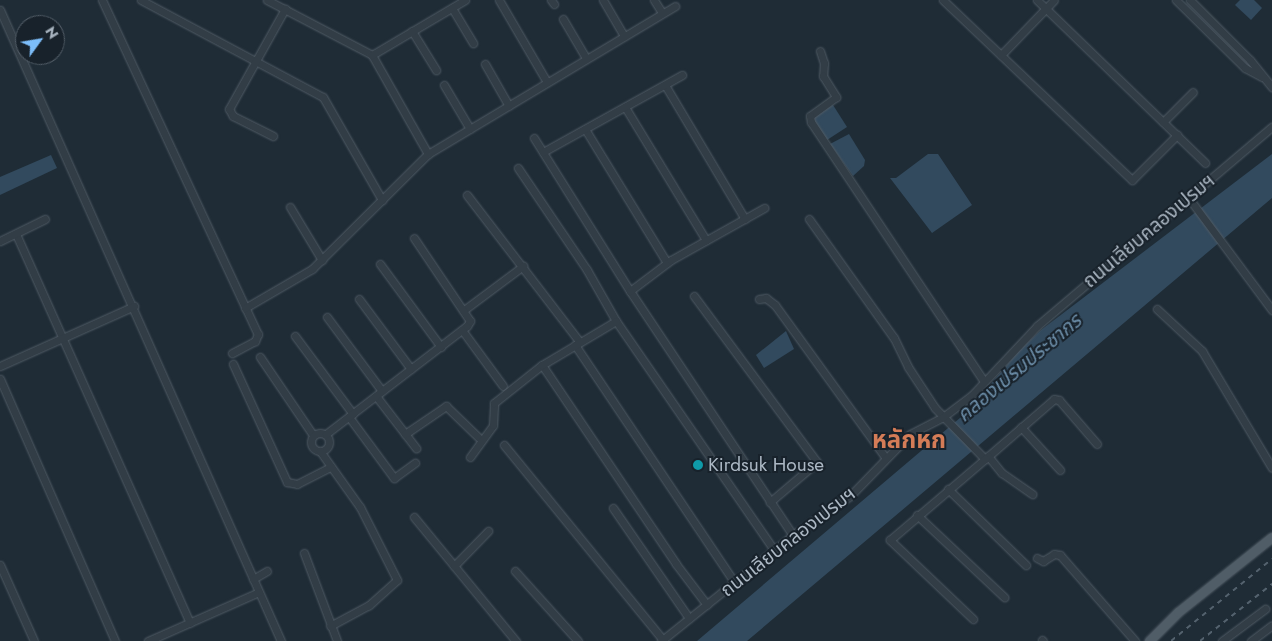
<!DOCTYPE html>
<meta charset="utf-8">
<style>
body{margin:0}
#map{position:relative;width:1272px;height:641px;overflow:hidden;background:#1f2c36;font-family:Jost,"Noto Sans Thai",sans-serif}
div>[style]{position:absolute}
.water>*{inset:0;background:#324a5e}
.roads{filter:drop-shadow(0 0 1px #505b65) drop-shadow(0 0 1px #505b65)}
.minor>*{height:7px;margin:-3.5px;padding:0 3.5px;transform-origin:3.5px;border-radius:3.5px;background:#323d46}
.minor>.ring{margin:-3.5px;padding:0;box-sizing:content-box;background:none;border:7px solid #323d46;border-radius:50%}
.major>*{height:9px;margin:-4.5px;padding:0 4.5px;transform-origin:4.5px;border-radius:4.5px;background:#505d67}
.rail>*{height:2px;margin-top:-1px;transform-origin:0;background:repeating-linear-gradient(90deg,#54626e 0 5px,transparent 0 10px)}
.dots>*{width:14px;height:14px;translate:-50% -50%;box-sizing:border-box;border:2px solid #18222b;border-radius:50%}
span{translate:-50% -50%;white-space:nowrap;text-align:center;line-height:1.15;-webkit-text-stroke:4px #18222b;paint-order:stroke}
.street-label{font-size:19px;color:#acb8c4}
.poi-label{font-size:19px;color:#acb8c4}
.left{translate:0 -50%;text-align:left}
.water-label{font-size:20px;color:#6c8ea9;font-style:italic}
.district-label{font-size:24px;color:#d47c57;font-weight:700}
.north{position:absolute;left:15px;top:15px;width:50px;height:50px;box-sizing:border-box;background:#18222b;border:1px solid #535e68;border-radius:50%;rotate:58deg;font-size:14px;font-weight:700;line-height:20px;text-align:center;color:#acb8c4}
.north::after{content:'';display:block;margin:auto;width:18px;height:22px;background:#7cbdf9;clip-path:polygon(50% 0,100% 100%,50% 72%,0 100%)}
</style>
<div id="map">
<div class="water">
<i style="clip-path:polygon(1240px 0,1254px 0,1262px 8px,1251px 20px,1235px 5px)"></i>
<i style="clip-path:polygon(833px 105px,847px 127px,827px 140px,814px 122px,814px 116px)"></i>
<i style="clip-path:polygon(849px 134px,865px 160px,864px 166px,853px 176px,830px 144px)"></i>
<i style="clip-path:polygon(928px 154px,938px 154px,972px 205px,932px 233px,890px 178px,896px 178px)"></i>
<i style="clip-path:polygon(1272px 154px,1272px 198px,747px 641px,697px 641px,967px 412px,1018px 352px,1041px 330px)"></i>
<i style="clip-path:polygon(51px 155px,57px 168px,0 195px,0 177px)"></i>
<i style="clip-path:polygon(786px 331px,794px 349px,764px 368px,756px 355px)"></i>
</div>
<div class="roads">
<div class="minor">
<i style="left:102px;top:0;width:369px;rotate:65deg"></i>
<i style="left:258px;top:334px;width:8px;rotate:113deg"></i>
<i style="left:255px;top:341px;width:26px;rotate:152deg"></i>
<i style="left:141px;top:0;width:206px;rotate:28.1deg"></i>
<i style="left:323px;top:97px;width:119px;rotate:60.2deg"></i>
<i style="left:267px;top:0;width:119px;rotate:27.6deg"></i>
<i style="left:372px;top:55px;width:114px;rotate:60.5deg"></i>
<i style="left:499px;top:0;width:95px;rotate:59.7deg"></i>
<i style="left:551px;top:0;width:5px;rotate:53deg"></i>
<i style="left:603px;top:0;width:42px;rotate:59.7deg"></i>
<i style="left:654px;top:0;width:15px;rotate:58deg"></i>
<i style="left:943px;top:0;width:261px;rotate:43.6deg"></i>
<i style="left:1132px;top:180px;width:64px;rotate:-45deg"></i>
<i style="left:1037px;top:0;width:234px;rotate:44.1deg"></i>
<i style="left:1176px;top:0;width:97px;rotate:44.6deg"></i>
<i style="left:1245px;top:68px;width:19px;rotate:28deg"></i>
<i style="left:1190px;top:0;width:85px;rotate:45deg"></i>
<i style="left:1250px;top:60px;width:35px;rotate:51deg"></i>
<i style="left:452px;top:8px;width:41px;rotate:59deg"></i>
<i style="left:0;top:10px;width:691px;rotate:66deg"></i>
<i style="left:563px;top:19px;width:45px;rotate:59.5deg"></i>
<i style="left:412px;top:31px;width:46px;rotate:58.4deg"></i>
<i style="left:820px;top:51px;width:13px;rotate:72deg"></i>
<i style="left:824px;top:63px;width:13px;rotate:94deg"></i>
<i style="left:823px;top:76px;width:25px;rotate:58deg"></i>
<i style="left:836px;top:97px;width:32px;rotate:144deg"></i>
<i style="left:810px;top:116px;width:6px;rotate:81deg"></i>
<i style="left:811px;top:122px;width:311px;rotate:56.3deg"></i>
<i style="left:372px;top:55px;width:108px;rotate:-30.6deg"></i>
<i style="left:1001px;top:55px;width:76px;rotate:-46.1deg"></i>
<i style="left:485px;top:64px;width:48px;rotate:60.3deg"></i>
<i style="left:444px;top:85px;width:51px;rotate:59.4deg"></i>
<i style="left:665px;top:85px;width:156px;rotate:59.2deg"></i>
<i style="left:625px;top:107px;width:156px;rotate:58.7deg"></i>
<i style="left:1163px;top:122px;width:42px;rotate:-45deg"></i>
<i style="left:585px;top:129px;width:157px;rotate:58.5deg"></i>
<i style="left:273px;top:136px;width:45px;rotate:-153.4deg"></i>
<i style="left:233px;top:116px;width:8px;rotate:-120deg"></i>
<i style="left:229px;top:109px;width:115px;rotate:-60.8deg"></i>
<i style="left:534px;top:138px;width:181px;rotate:57.9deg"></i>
<i style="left:630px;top:291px;width:293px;rotate:56.3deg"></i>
<i style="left:543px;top:152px;width:159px;rotate:-29deg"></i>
<i style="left:518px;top:168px;width:123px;rotate:55.9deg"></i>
<i style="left:587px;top:270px;width:59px;rotate:60.4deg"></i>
<i style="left:616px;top:321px;width:278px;rotate:55.4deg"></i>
<i style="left:467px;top:195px;width:185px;rotate:52.5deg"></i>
<i style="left:1188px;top:197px;width:141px;rotate:53.4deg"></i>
<i style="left:290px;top:207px;width:62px;rotate:58.9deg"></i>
<i style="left:809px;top:219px;width:146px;rotate:54.5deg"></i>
<i style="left:894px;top:338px;width:32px;rotate:64deg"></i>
<i style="left:908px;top:367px;width:49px;rotate:56.6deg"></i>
<i style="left:935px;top:408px;width:71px;rotate:45.6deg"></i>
<i style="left:985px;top:459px;width:91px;rotate:-41deg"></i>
<i style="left:1054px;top:399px;width:5px;rotate:11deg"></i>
<i style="left:1059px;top:400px;width:58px;rotate:49.2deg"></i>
<i style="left:16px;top:234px;width:426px;rotate:65.9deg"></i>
<i style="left:0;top:241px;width:50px;rotate:-26.1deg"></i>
<i style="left:380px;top:264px;width:103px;rotate:53.7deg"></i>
<i style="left:630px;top:291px;width:51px;rotate:-37.1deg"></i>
<i style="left:671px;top:260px;width:107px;rotate:-29.2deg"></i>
<i style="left:694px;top:296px;width:207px;rotate:53.5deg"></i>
<i style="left:817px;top:462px;width:62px;rotate:139.6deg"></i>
<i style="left:359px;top:299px;width:87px;rotate:53.4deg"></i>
<i style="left:759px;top:299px;width:7px;rotate:-8deg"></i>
<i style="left:766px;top:298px;width:11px;rotate:38deg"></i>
<i style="left:775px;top:305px;width:188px;rotate:54.1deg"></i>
<i style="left:245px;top:308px;width:78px;rotate:-30.2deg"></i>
<i style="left:312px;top:269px;width:163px;rotate:-44.8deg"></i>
<i style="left:428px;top:154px;width:288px;rotate:-30.9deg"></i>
<i style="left:1157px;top:309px;width:62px;rotate:43deg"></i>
<i style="left:1202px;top:351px;width:136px;rotate:59.1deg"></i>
<i style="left:464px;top:310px;width:74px;rotate:-36.7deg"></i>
<i style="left:327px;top:317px;width:92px;rotate:53.4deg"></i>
<i style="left:462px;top:330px;width:69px;rotate:53.8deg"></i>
<i style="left:295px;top:336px;width:97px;rotate:53.4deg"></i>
<i style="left:575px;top:345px;width:287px;rotate:56.1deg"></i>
<i style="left:260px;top:357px;width:94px;rotate:55.8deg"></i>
<i style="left:233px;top:364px;width:130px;rotate:65.4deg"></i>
<i style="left:287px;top:482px;width:10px;rotate:11deg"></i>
<i style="left:297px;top:484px;width:38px;rotate:-27deg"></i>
<i style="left:542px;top:365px;width:240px;rotate:56deg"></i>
<i style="left:676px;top:564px;width:51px;rotate:52.9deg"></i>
<i style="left:0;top:366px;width:147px;rotate:-24.1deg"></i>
<i style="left:0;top:379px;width:286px;rotate:66.3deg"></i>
<i style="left:376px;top:396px;width:66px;rotate:52.4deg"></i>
<i style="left:349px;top:417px;width:76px;rotate:53.6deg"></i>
<i style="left:394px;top:478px;width:26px;rotate:-36deg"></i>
<i style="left:1021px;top:427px;width:58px;rotate:47.8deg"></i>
<i class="ring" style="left:311px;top:433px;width:11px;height:11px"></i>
<i style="left:326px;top:434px;width:178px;rotate:-37.5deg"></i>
<i style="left:467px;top:326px;width:6px;rotate:-59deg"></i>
<i style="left:470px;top:321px;width:100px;rotate:-124deg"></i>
<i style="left:405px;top:434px;width:50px;rotate:-34.3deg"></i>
<i style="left:446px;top:406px;width:45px;rotate:44.1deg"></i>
<i style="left:504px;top:445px;width:252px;rotate:50.8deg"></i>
<i style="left:320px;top:451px;width:69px;rotate:54.5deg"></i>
<i style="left:360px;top:507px;width:82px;rotate:63.1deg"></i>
<i style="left:397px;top:580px;width:38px;rotate:138deg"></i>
<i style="left:369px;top:605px;width:44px;rotate:151.7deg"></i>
<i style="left:988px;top:456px;width:22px;rotate:51deg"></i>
<i style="left:1002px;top:473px;width:37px;rotate:35deg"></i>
<i style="left:470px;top:457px;width:39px;rotate:-54deg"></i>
<i style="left:493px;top:425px;width:22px;rotate:-87deg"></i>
<i style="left:494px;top:403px;width:61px;rotate:-38.4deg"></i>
<i style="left:542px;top:365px;width:86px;rotate:-30.7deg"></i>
<i style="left:948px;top:489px;width:109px;rotate:44.3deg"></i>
<i style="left:613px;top:508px;width:134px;rotate:55.4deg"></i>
<i style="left:917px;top:515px;width:120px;rotate:43.3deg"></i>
<i style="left:414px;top:517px;width:161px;rotate:50.6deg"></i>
<i style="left:304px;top:553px;width:94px;rotate:69.4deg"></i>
<i style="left:1037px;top:558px;width:7px;rotate:27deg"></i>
<i style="left:1043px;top:561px;width:13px;rotate:-32deg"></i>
<i style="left:1054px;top:554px;width:6px;rotate:9deg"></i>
<i style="left:1060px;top:555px;width:114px;rotate:48.9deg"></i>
<i style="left:0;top:565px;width:83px;rotate:65.9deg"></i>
<i style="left:454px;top:566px;width:49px;rotate:-45.8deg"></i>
<i style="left:515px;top:571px;width:94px;rotate:48deg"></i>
<i style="left:253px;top:579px;width:16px;rotate:-30deg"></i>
<i style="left:973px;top:619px;width:115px;rotate:-136.4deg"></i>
<i style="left:890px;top:540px;width:125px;rotate:-40.5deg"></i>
<i style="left:1042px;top:640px;width:1px;rotate:45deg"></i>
<i style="left:148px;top:641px;width:121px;rotate:-23.8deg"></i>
<i style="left:661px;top:641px;width:169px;rotate:-38.8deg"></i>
<i style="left:793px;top:535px;width:69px;rotate:-34.4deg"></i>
<i style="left:850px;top:496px;width:86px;rotate:-45.9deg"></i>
<i style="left:910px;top:434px;width:37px;rotate:-27deg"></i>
<i style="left:943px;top:417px;width:36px;rotate:-37deg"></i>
<i style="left:972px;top:395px;width:95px;rotate:-46.7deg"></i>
<i style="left:1037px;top:326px;width:308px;rotate:-40.3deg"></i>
<i style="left:1222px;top:641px;width:54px;rotate:-36.7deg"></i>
<i style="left:1251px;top:641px;width:26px;rotate:-37deg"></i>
</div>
<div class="major">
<i style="left:1149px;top:641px;width:41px;rotate:-45deg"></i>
<i style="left:1178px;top:612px;width:120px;rotate:-38.6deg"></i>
</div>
</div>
<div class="rail">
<i style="left:1171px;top:641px;width:130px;rotate:-39.1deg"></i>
<i style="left:1200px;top:641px;width:92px;rotate:-38.4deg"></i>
</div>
<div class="dots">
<i style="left:698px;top:465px;background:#0f9aa8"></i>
</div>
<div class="street-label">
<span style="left:1149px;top:231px;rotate:-40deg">ถนนเลียบคลองเปรมฯ</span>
<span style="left:788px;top:542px;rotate:-38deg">ถนนเลียบคลองเปรมฯ</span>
</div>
<div class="poi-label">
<span class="left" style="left:708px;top:465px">Kirdsuk House</span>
</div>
<div class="water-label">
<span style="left:1019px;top:368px;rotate:-40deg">คลองเปรมประชากร</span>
</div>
<div class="district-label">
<span style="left:909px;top:440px">หลักหก</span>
</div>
<div class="north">N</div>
</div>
